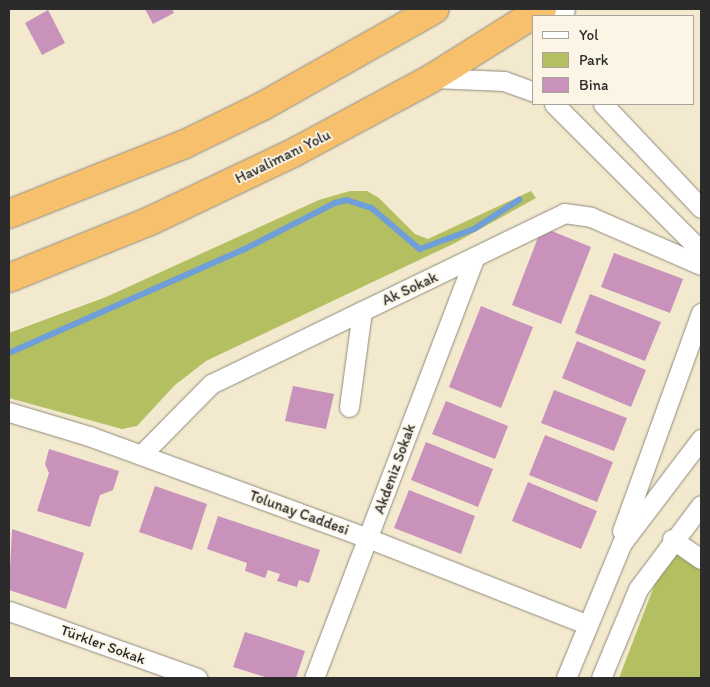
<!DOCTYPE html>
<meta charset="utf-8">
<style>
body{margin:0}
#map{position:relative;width:710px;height:687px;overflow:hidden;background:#f3e9ce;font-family:Itim,sans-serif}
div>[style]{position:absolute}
.green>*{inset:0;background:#b3bf61}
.stream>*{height:5.5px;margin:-2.75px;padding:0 2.75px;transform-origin:2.75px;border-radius:2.75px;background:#709ed8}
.building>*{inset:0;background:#c992bb}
.roads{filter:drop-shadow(0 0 1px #8f8a7c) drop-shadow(0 0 1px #8f8a7c)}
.minor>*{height:19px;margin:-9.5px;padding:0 9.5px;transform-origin:9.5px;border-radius:9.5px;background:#fff}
.highway>*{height:28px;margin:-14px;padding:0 14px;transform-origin:14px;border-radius:14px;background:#f7c06c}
span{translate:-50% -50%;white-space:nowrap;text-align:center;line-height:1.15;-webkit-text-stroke:4px #fcf5e5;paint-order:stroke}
.street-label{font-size:15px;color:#2b2b2b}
.frame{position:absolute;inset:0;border:10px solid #2b2b2b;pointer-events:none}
.legend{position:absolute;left:532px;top:15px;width:162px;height:90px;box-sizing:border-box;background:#fcf5e5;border:1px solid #a8a49b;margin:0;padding:6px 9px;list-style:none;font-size:15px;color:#2b2b2b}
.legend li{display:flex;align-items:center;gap:10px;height:25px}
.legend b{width:25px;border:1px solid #a8a49b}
</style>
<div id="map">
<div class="green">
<i style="clip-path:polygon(350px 191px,367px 191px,379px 198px,415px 234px,428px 239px,531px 191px,536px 198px,455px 243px,206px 361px,175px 385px,137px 426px,122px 429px,9px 398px,9px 333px,106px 297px,319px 200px)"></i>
<i style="clip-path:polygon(672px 539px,701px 558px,701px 678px,619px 678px)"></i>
</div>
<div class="stream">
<i style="left:9px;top:353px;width:256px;rotate:-23.8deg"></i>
<i style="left:243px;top:250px;width:103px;rotate:-27.1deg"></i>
<i style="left:335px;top:203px;width:12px;rotate:-14deg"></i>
<i style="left:347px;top:200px;width:26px;rotate:18deg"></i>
<i style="left:372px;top:208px;width:63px;rotate:40.5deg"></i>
<i style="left:420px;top:249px;width:58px;rotate:-20.3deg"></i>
<i style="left:474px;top:229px;width:54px;rotate:-32.8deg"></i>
</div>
<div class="building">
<i style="clip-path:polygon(145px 9px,172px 9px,174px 13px,153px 24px)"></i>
<i style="clip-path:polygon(48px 10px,65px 43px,42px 55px,25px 23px)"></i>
<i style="clip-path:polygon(542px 227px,591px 247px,561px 324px,512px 305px)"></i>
<i style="clip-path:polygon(614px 253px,683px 279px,670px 313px,601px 287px)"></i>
<i style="clip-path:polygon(590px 294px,661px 322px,645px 361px,575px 333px)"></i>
<i style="clip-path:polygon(481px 306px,533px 327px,501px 408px,449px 387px)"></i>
<i style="clip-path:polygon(577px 341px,646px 370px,631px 407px,562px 378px)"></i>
<i style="clip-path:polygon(293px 386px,334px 394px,326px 429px,285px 421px)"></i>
<i style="clip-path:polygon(554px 390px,627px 418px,614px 451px,541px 423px)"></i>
<i style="clip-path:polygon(446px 401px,508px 426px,495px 459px,432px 434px)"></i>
<i style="clip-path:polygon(545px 435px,613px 462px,597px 502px,529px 475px)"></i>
<i style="clip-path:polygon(426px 442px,493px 469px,478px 507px,411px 480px)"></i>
<i style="clip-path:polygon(49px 449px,119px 471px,113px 490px,100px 495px,90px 527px,37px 511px,49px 473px,45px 464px)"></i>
<i style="clip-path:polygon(528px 482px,597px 511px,581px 549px,512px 521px)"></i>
<i style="clip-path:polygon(155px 486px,207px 504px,192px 550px,139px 532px)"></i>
<i style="clip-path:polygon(409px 490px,475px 516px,461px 554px,394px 528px)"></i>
<i style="clip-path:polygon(218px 516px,320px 550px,309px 583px,299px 580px,297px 587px,277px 581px,280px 574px,268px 570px,265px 578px,245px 571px,247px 563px,207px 549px)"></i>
<i style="clip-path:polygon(12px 529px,84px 553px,66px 609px,9px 590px)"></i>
<i style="clip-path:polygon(245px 632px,305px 651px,296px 678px,268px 678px,233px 667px)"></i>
</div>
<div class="roads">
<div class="minor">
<i style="left:562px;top:16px;width:8px;rotate:-67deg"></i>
<i style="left:433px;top:78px;width:71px;rotate:2.4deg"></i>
<i style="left:504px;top:81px;width:32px;rotate:20deg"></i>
<i style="left:554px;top:104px;width:208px;rotate:45deg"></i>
<i style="left:603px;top:104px;width:143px;rotate:46.7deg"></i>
<i style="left:349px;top:407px;width:97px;rotate:-82.3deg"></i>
<i style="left:9px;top:412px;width:84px;rotate:16.7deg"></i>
<i style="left:89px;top:436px;width:299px;rotate:20.1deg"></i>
<i style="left:370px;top:539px;width:232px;rotate:21.5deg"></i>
<i style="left:141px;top:455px;width:100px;rotate:-45.4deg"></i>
<i style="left:211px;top:384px;width:392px;rotate:-25.8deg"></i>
<i style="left:564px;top:213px;width:27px;rotate:8deg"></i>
<i style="left:591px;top:217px;width:120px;rotate:23.6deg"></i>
<i style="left:622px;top:531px;width:232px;rotate:-70.1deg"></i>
<i style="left:672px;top:539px;width:35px;rotate:35deg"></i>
<i style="left:9px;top:611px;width:200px;rotate:19.6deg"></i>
<i style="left:314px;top:678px;width:449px;rotate:-69.1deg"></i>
<i style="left:566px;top:678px;width:146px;rotate:-67.5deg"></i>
<i style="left:622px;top:543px;width:131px;rotate:-52.8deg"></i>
<i style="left:601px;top:678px;width:96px;rotate:-67.4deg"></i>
<i style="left:638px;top:589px;width:105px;rotate:-53.1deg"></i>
</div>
<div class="highway">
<i style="left:9px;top:214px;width:189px;rotate:-21.7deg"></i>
<i style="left:185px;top:144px;width:87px;rotate:-26deg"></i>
<i style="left:263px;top:106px;width:197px;rotate:-29.4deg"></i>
<i style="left:9px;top:278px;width:152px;rotate:-22deg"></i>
<i style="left:150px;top:221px;width:158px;rotate:-25.4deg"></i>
<i style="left:293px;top:153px;width:158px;rotate:-28.3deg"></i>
<i style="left:432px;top:78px;width:130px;rotate:-32.1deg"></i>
</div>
</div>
<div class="street-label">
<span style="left:283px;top:157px;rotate:-26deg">Havalimanı Yolu</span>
<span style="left:410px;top:289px;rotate:-25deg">Ak Sokak</span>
<span style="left:395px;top:469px;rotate:-70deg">Akdeniz Sokak</span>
<span style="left:299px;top:513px;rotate:20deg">Tolunay Caddesi</span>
<span style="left:103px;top:645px;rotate:20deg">Türkler Sokak</span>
</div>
<div class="frame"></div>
<ul class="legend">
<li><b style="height:6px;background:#fff"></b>Yol</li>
<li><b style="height:14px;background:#b3bf61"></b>Park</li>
<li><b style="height:14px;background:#c992bb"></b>Bina</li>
</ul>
</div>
